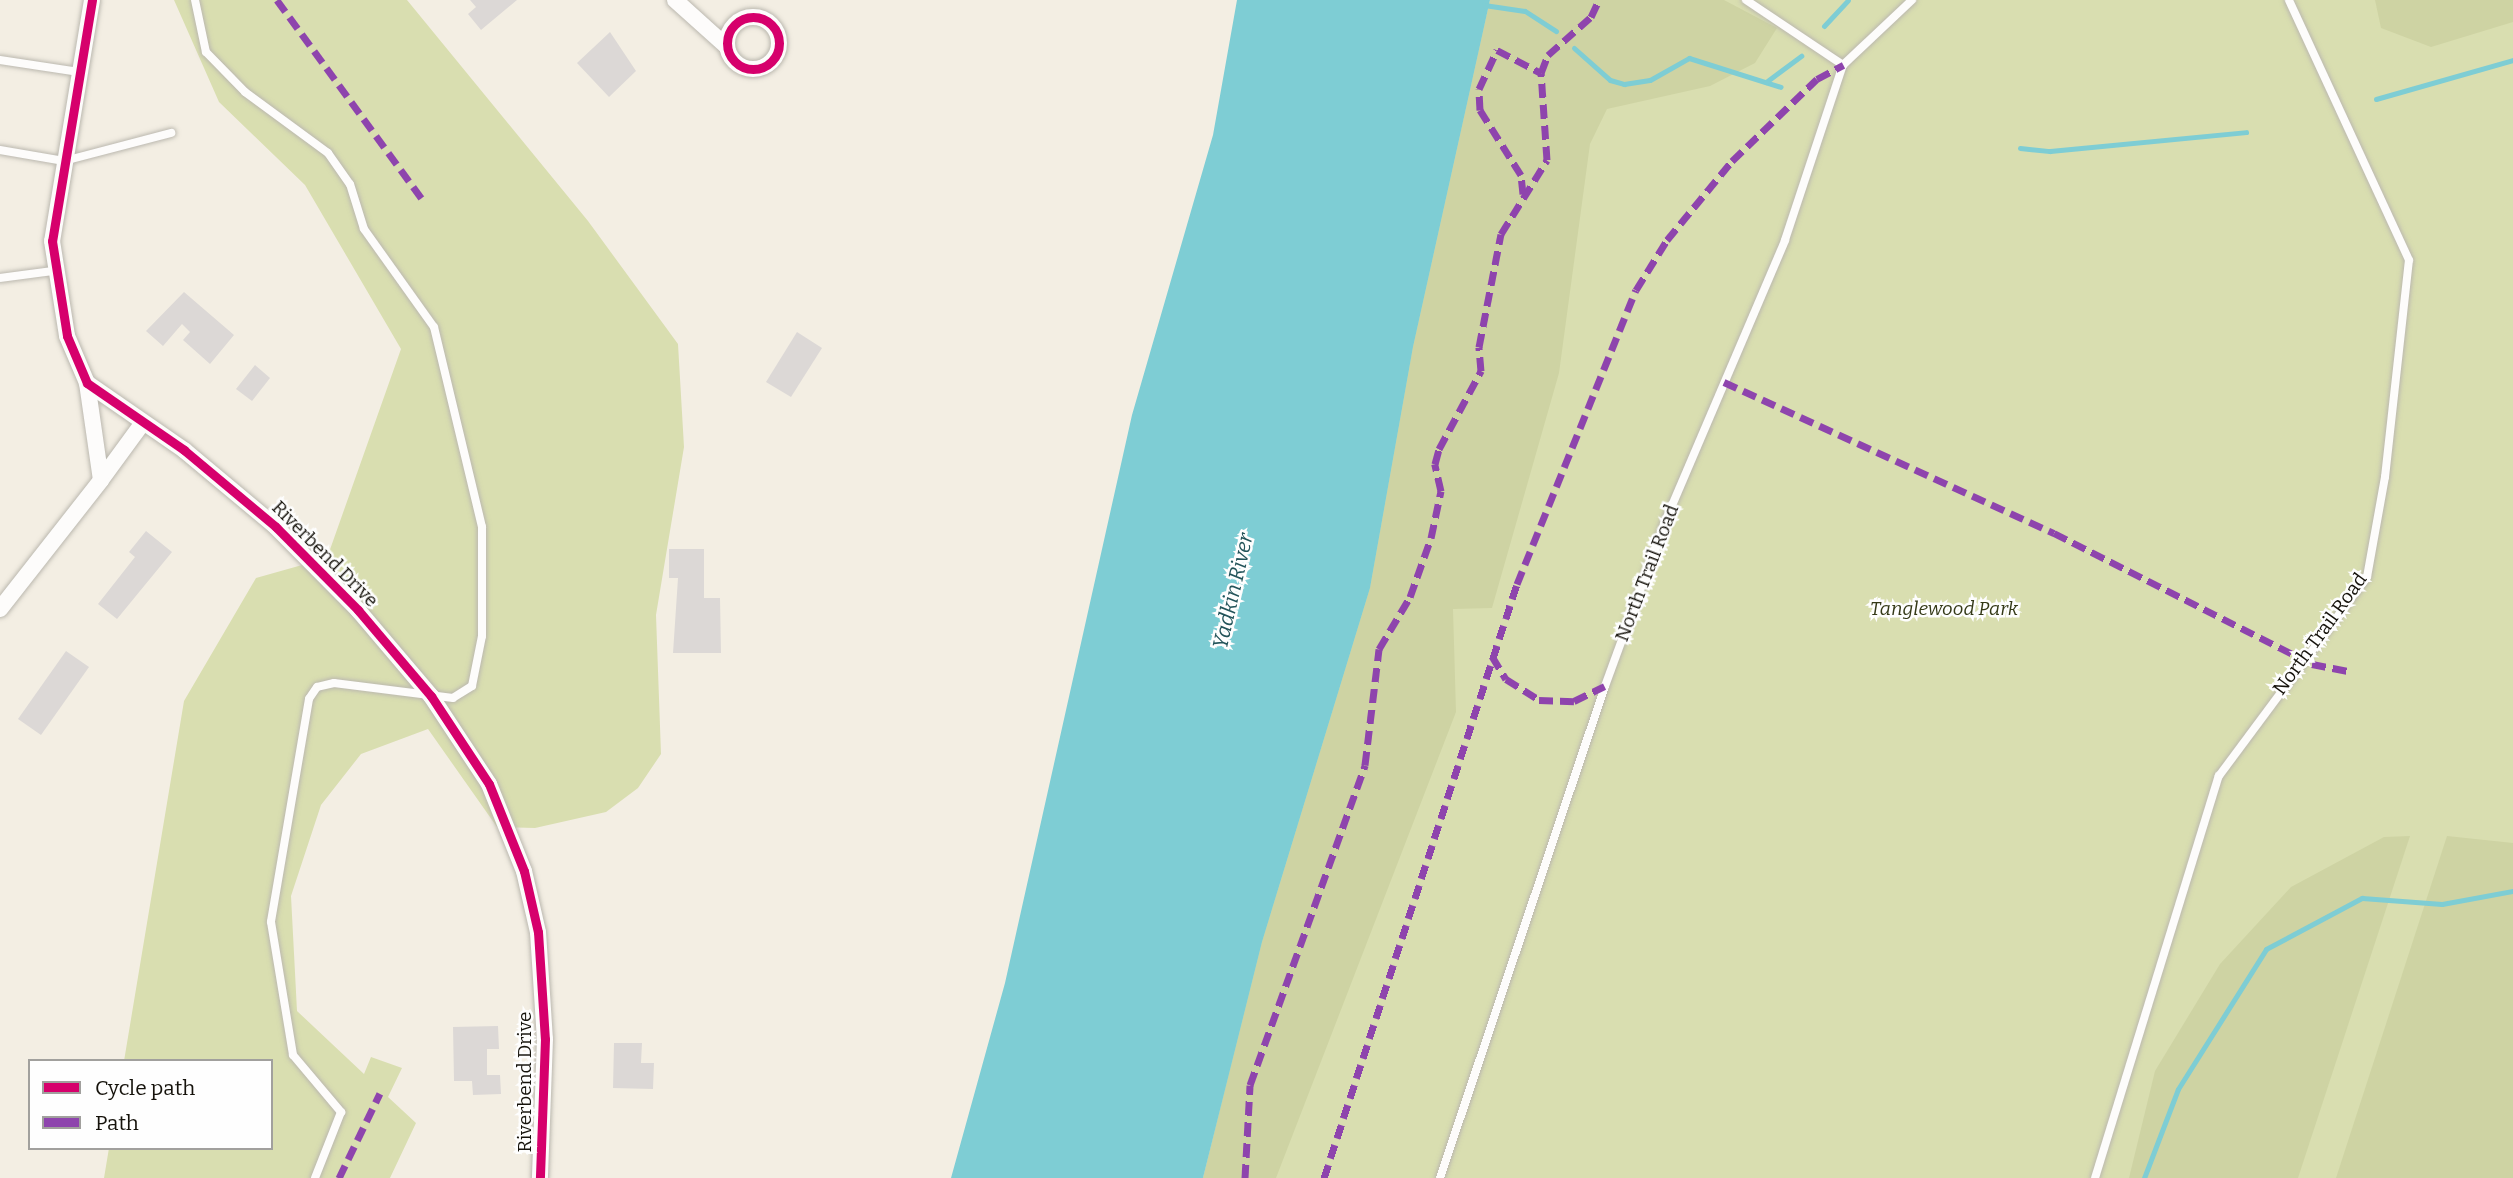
<!DOCTYPE html>
<style>
body{margin:0}
#map{position:relative;width:2513px;height:1178px;overflow:hidden;background:#f3eee3;font-family:Bitter,serif}
div>[style]{position:absolute}
.green>*{inset:0;background:#d9deb0}
.forest>*{inset:0;background:#ced3a3}
.water>*{inset:0;background:#7ecdd4}
.stream>*{height:5px;margin:-2.5px;padding:0 2.5px;transform-origin:2.5px;border-radius:2.5px;background:#7ecdd4}
.building>*{inset:0;background:#dcd8d6}
.roads{filter:drop-shadow(0 0 2px #bbb8af) drop-shadow(0 0 2px #bbb8af)}
.lane>*{height:8px;margin:-4px;padding:0 4px;transform-origin:4px;border-radius:4px;background:#fdfcfb}
.street>*{height:16px;margin:-8px;padding:0 8px;transform-origin:8px;border-radius:8px;background:#fdfcfb}
.street>.ring{margin:-8px;padding:0;box-sizing:content-box;background:none;border:16px solid #fdfcfb;border-radius:50%}
.quiet>*{height:7px;margin-top:-3.5px;transform-origin:0;background:repeating-linear-gradient(90deg,#8e44ad 0 14px,transparent 0 21px)}
.cycleway>*{height:9px;margin:-4.5px;padding:0 4.5px;transform-origin:4.5px;border-radius:4.5px;background:#d6006c}
.cycleway>.ring{margin:-4.5px;padding:0;box-sizing:content-box;background:none;border:9px solid #d6006c;border-radius:50%}
span{translate:-50% -50%;white-space:nowrap;text-align:center;line-height:1.15;-webkit-text-stroke:5px #fefefe;paint-order:stroke}
.street-label{font-size:19px;color:#15120b}
.park-label{font-size:19px;color:#343917;font-style:italic}
.water-label{font-size:21px;color:#23545a;font-style:italic}
.legend{position:absolute;left:28px;top:1059px;width:245px;height:91px;box-sizing:border-box;background:#fefefe;border:2px solid #a1a09d;margin:0;padding:9px 12px;list-style:none;font-size:21px;color:#15120b}
.legend li{display:flex;align-items:center;gap:14px;height:35px}
.legend b{width:35px;border:2px solid #a1a09d}
</style>
<div id="map">
<div class="green">
<i style="clip-path:polygon(174px 0,407px 0,588px 221px,678px 344px,684px 447px,656px 615px,661px 754px,638px 788px,606px 812px,535px 828px,497px 827px,428px 729px,361px 754px,321px 805px,291px 896px,297px 1011px,364px 1074px,371px 1057px,402px 1068px,388px 1097px,416px 1123px,390px 1178px,104px 1178px,109px 1148px,271px 1148px,271px 1061px,124px 1061px,184px 701px,256px 578px,327px 558px,401px 349px,305px 185px,219px 102px)"></i>
<i style="clip-path:polygon(1490px 0,2513px 0,2513px 1178px,1203px 1178px)"></i>
</div>
<div class="forest">
<i style="clip-path:polygon(1490px 0,1724px 0,1777px 28px,1755px 63px,1710px 86px,1607px 109px,1590px 144px,1559px 373px,1492px 608px,1453px 609px,1456px 712px,1276px 1178px,1203px 1178px,1262px 942px,1370px 588px,1413px 347px)"></i>
<i style="clip-path:polygon(2375px 0,2513px 0,2513px 22px,2431px 47px,2381px 28px)"></i>
<i style="clip-path:polygon(2410px 836px,2298px 1178px,2129px 1178px,2155px 1071px,2220px 964px,2291px 887px,2384px 837px)"></i>
<i style="clip-path:polygon(2447px 836px,2513px 843px,2513px 1178px,2336px 1178px)"></i>
</div>
<div class="water">
<i style="clip-path:polygon(1237px 0,1490px 0,1413px 347px,1370px 588px,1262px 942px,1203px 1178px,951px 1178px,1005px 983px,1132px 415px,1213px 135px)"></i>
</div>
<div class="stream">
<i style="left:1484px;top:5px;width:41px;rotate:8.3deg"></i>
<i style="left:1525px;top:11px;width:37px;rotate:33deg"></i>
<i style="left:1824px;top:26px;width:35px;rotate:-47deg"></i>
<i style="left:1574px;top:48px;width:48px;rotate:41.6deg"></i>
<i style="left:1610px;top:80px;width:15px;rotate:16deg"></i>
<i style="left:1624px;top:84px;width:26px;rotate:-9deg"></i>
<i style="left:1650px;top:80px;width:45px;rotate:-29.4deg"></i>
<i style="left:1689px;top:58px;width:96px;rotate:17.5deg"></i>
<i style="left:1766px;top:82px;width:44px;rotate:-36.6deg"></i>
<i style="left:2376px;top:99px;width:142px;rotate:-15.9deg"></i>
<i style="left:2020px;top:148px;width:30px;rotate:6deg"></i>
<i style="left:2050px;top:151px;width:197px;rotate:-5.5deg"></i>
<i style="left:2144px;top:1178px;width:95px;rotate:-69.1deg"></i>
<i style="left:2178px;top:1089px;width:165px;rotate:-57.8deg"></i>
<i style="left:2266px;top:949px;width:109px;rotate:-28deg"></i>
<i style="left:2362px;top:898px;width:80px;rotate:4.3deg"></i>
<i style="left:2442px;top:904px;width:72px;rotate:-10.4deg"></i>
</div>
<div class="building">
<i style="clip-path:polygon(470px 0,517px 0,481px 30px,468px 14px,476px 7px)"></i>
<i style="clip-path:polygon(610px 32px,636px 71px,609px 97px,577px 63px)"></i>
<i style="clip-path:polygon(184px 292px,234px 335px,210px 364px,183px 340px,190px 332px,182px 324px,163px 346px,146px 331px)"></i>
<i style="clip-path:polygon(797px 332px,822px 348px,791px 397px,766px 382px)"></i>
<i style="clip-path:polygon(255px 365px,270px 378px,252px 401px,236px 389px)"></i>
<i style="clip-path:polygon(146px 531px,172px 552px,117px 619px,98px 604px,135px 557px,129px 552px)"></i>
<i style="clip-path:polygon(669px 549px,704px 549px,704px 598px,720px 598px,721px 653px,673px 653px,678px 578px,669px 578px)"></i>
<i style="clip-path:polygon(66px 651px,89px 667px,41px 735px,18px 719px)"></i>
<i style="clip-path:polygon(498px 1026px,499px 1049px,487px 1049px,487px 1075px,500px 1075px,501px 1094px,473px 1095px,472px 1081px,454px 1081px,453px 1027px)"></i>
<i style="clip-path:polygon(614px 1043px,642px 1043px,641px 1063px,654px 1063px,653px 1089px,613px 1088px)"></i>
</div>
<div class="roads">
<div class="lane">
<i style="left:195px;top:0;width:53px;rotate:78.1deg"></i>
<i style="left:206px;top:52px;width:56px;rotate:45.7deg"></i>
<i style="left:245px;top:92px;width:103px;rotate:36.3deg"></i>
<i style="left:328px;top:153px;width:38px;rotate:55deg"></i>
<i style="left:350px;top:184px;width:47px;rotate:72.7deg"></i>
<i style="left:364px;top:229px;width:120px;rotate:54.5deg"></i>
<i style="left:434px;top:327px;width:206px;rotate:76.5deg"></i>
<i style="left:482px;top:527px;width:109px;rotate:90deg"></i>
<i style="left:482px;top:636px;width:51px;rotate:101.3deg"></i>
<i style="left:472px;top:686px;width:22px;rotate:148deg"></i>
<i style="left:453px;top:698px;width:120px;rotate:-172.8deg"></i>
<i style="left:334px;top:683px;width:17px;rotate:167deg"></i>
<i style="left:317px;top:687px;width:14px;rotate:124deg"></i>
<i style="left:309px;top:699px;width:226px;rotate:99.7deg"></i>
<i style="left:271px;top:922px;width:135px;rotate:80.6deg"></i>
<i style="left:293px;top:1055px;width:75px;rotate:49.9deg"></i>
<i style="left:341px;top:1112px;width:71px;rotate:111.5deg"></i>
<i style="left:1746px;top:0;width:117px;rotate:33.8deg"></i>
<i style="left:0;top:60px;width:80px;rotate:8.6deg"></i>
<i style="left:0;top:150px;width:65px;rotate:9.8deg"></i>
<i style="left:64px;top:161px;width:111px;rotate:-14.7deg"></i>
<i style="left:0;top:278px;width:53px;rotate:-7.5deg"></i>
<i style="left:1440px;top:1178px;width:519px;rotate:-71.46deg"></i>
<i style="left:1605px;top:686px;width:175px;rotate:-69.9deg"></i>
<i style="left:1665px;top:522px;width:306px;rotate:-66.9deg"></i>
<i style="left:1785px;top:240px;width:184px;rotate:-71.7deg"></i>
<i style="left:1843px;top:65px;width:95px;rotate:-43.3deg"></i>
<i style="left:2095px;top:1178px;width:421px;rotate:-72.9deg"></i>
<i style="left:2219px;top:776px;width:248px;rotate:-53.4deg"></i>
<i style="left:2367px;top:577px;width:102px;rotate:-79.8deg"></i>
<i style="left:2385px;top:477px;width:218px;rotate:-83.7deg"></i>
<i style="left:2409px;top:260px;width:286px;rotate:-114.8deg"></i>
</div>
<div class="street">
<i style="left:92px;top:0;width:244px;rotate:99.4deg"></i>
<i style="left:52px;top:241px;width:96px;rotate:81deg"></i>
<i style="left:67px;top:336px;width:51px;rotate:66.9deg"></i>
<i style="left:87px;top:383px;width:118px;rotate:34.6deg"></i>
<i style="left:184px;top:450px;width:120px;rotate:39.9deg"></i>
<i style="left:276px;top:527px;width:117px;rotate:45.3deg"></i>
<i style="left:358px;top:610px;width:113px;rotate:49.7deg"></i>
<i style="left:431px;top:696px;width:105px;rotate:56.6deg"></i>
<i style="left:489px;top:784px;width:94px;rotate:68.1deg"></i>
<i style="left:524px;top:871px;width:63px;rotate:77.1deg"></i>
<i style="left:538px;top:932px;width:107px;rotate:86.3deg"></i>
<i style="left:545px;top:1039px;width:139px;rotate:92.1deg"></i>
<i style="left:675px;top:0;width:69px;rotate:42deg"></i>
<i class="ring" style="left:727px;top:17px;width:36px;height:36px"></i>
<i style="left:101px;top:480px;width:69px;rotate:-53.8deg"></i>
<i style="left:0;top:609px;width:164px;rotate:-51.9deg"></i>
<i style="left:101px;top:480px;width:98px;rotate:-98.2deg"></i>
</div>
</div>
<div class="quiet">
<i style="left:277px;top:0;width:246px;rotate:53.9deg"></i>
<i style="left:1523px;top:194px;width:19px;rotate:-96deg"></i>
<i style="left:1521px;top:175px;width:77px;rotate:-122.2deg"></i>
<i style="left:1480px;top:110px;width:21px;rotate:-93deg"></i>
<i style="left:1479px;top:89px;width:43px;rotate:-65.2deg"></i>
<i style="left:1497px;top:50px;width:50px;rotate:27.6deg"></i>
<i style="left:1724px;top:382px;width:363px;rotate:24.6deg"></i>
<i style="left:2054px;top:533px;width:289px;rotate:26.9deg"></i>
<i style="left:2312px;top:664px;width:38px;rotate:11deg"></i>
<i style="left:1492px;top:656px;width:27px;rotate:59deg"></i>
<i style="left:1506px;top:679px;width:39px;rotate:32deg"></i>
<i style="left:1539px;top:700px;width:35px;rotate:2deg"></i>
<i style="left:1574px;top:701px;width:34px;rotate:-26deg"></i>
<i style="left:339px;top:1178px;width:94px;rotate:-64.2deg"></i>
<i style="left:1245px;top:1178px;width:93px;rotate:-86.9deg"></i>
<i style="left:1250px;top:1085px;width:340px;rotate:-70.2deg"></i>
<i style="left:1365px;top:765px;width:117px;rotate:-83.1deg"></i>
<i style="left:1379px;top:649px;width:61px;rotate:-59.2deg"></i>
<i style="left:1410px;top:597px;width:63px;rotate:-70.4deg"></i>
<i style="left:1431px;top:538px;width:48px;rotate:-78deg"></i>
<i style="left:1441px;top:491px;width:28px;rotate:-103deg"></i>
<i style="left:1435px;top:464px;width:16px;rotate:-75deg"></i>
<i style="left:1439px;top:449px;width:89px;rotate:-61.7deg"></i>
<i style="left:1481px;top:371px;width:24px;rotate:-95deg"></i>
<i style="left:1479px;top:347px;width:115px;rotate:-79deg"></i>
<i style="left:1501px;top:234px;width:87px;rotate:-58.1deg"></i>
<i style="left:1547px;top:160px;width:87px;rotate:-93.9deg"></i>
<i style="left:1541px;top:73px;width:19px;rotate:-69deg"></i>
<i style="left:1548px;top:55px;width:57px;rotate:-41.5deg"></i>
<i style="left:1591px;top:17px;width:19px;rotate:-65deg"></i>
<i style="left:1324px;top:1178px;width:625px;rotate:-72deg"></i>
<i style="left:1517px;top:584px;width:317px;rotate:-68deg"></i>
<i style="left:1636px;top:290px;width:59px;rotate:-58.2deg"></i>
<i style="left:1667px;top:240px;width:102px;rotate:-50.6deg"></i>
<i style="left:1732px;top:161px;width:118px;rotate:-44deg"></i>
<i style="left:1817px;top:79px;width:30px;rotate:-28deg"></i>
</div>
<div class="cycleway">
<i style="left:92px;top:0;width:244px;rotate:99.4deg"></i>
<i style="left:52px;top:241px;width:96px;rotate:81deg"></i>
<i style="left:67px;top:336px;width:51px;rotate:66.9deg"></i>
<i style="left:87px;top:383px;width:118px;rotate:34.6deg"></i>
<i style="left:184px;top:450px;width:120px;rotate:39.9deg"></i>
<i style="left:276px;top:527px;width:117px;rotate:45.3deg"></i>
<i style="left:358px;top:610px;width:113px;rotate:49.7deg"></i>
<i style="left:431px;top:696px;width:105px;rotate:56.6deg"></i>
<i style="left:489px;top:784px;width:94px;rotate:68.1deg"></i>
<i style="left:524px;top:871px;width:63px;rotate:77.1deg"></i>
<i style="left:538px;top:932px;width:107px;rotate:86.3deg"></i>
<i style="left:545px;top:1039px;width:139px;rotate:92.1deg"></i>
<i class="ring" style="left:727px;top:17px;width:43px;height:43px"></i>
</div>
<div class="street-label">
<span style="left:325px;top:554px;rotate:45deg">Riverbend Drive</span>
<span style="left:1647px;top:573px;rotate:-69deg">North Trail Road</span>
<span style="left:2320px;top:634px;rotate:-54deg">North Trail Road</span>
<span style="left:525px;top:1082px;rotate:-90deg">Riverbend Drive</span>
</div>
<div class="park-label">
<span style="left:1944px;top:609px">Tanglewood Park</span>
</div>
<div class="water-label">
<span style="left:1233px;top:591px;rotate:-77deg">Yadkin River</span>
</div>
<ul class="legend">
<li><b style="height:9px;background:#d6006c"></b>Cycle path</li>
<li><b style="height:9px;background:#8e44ad"></b>Path</li>
</ul>
</div>
